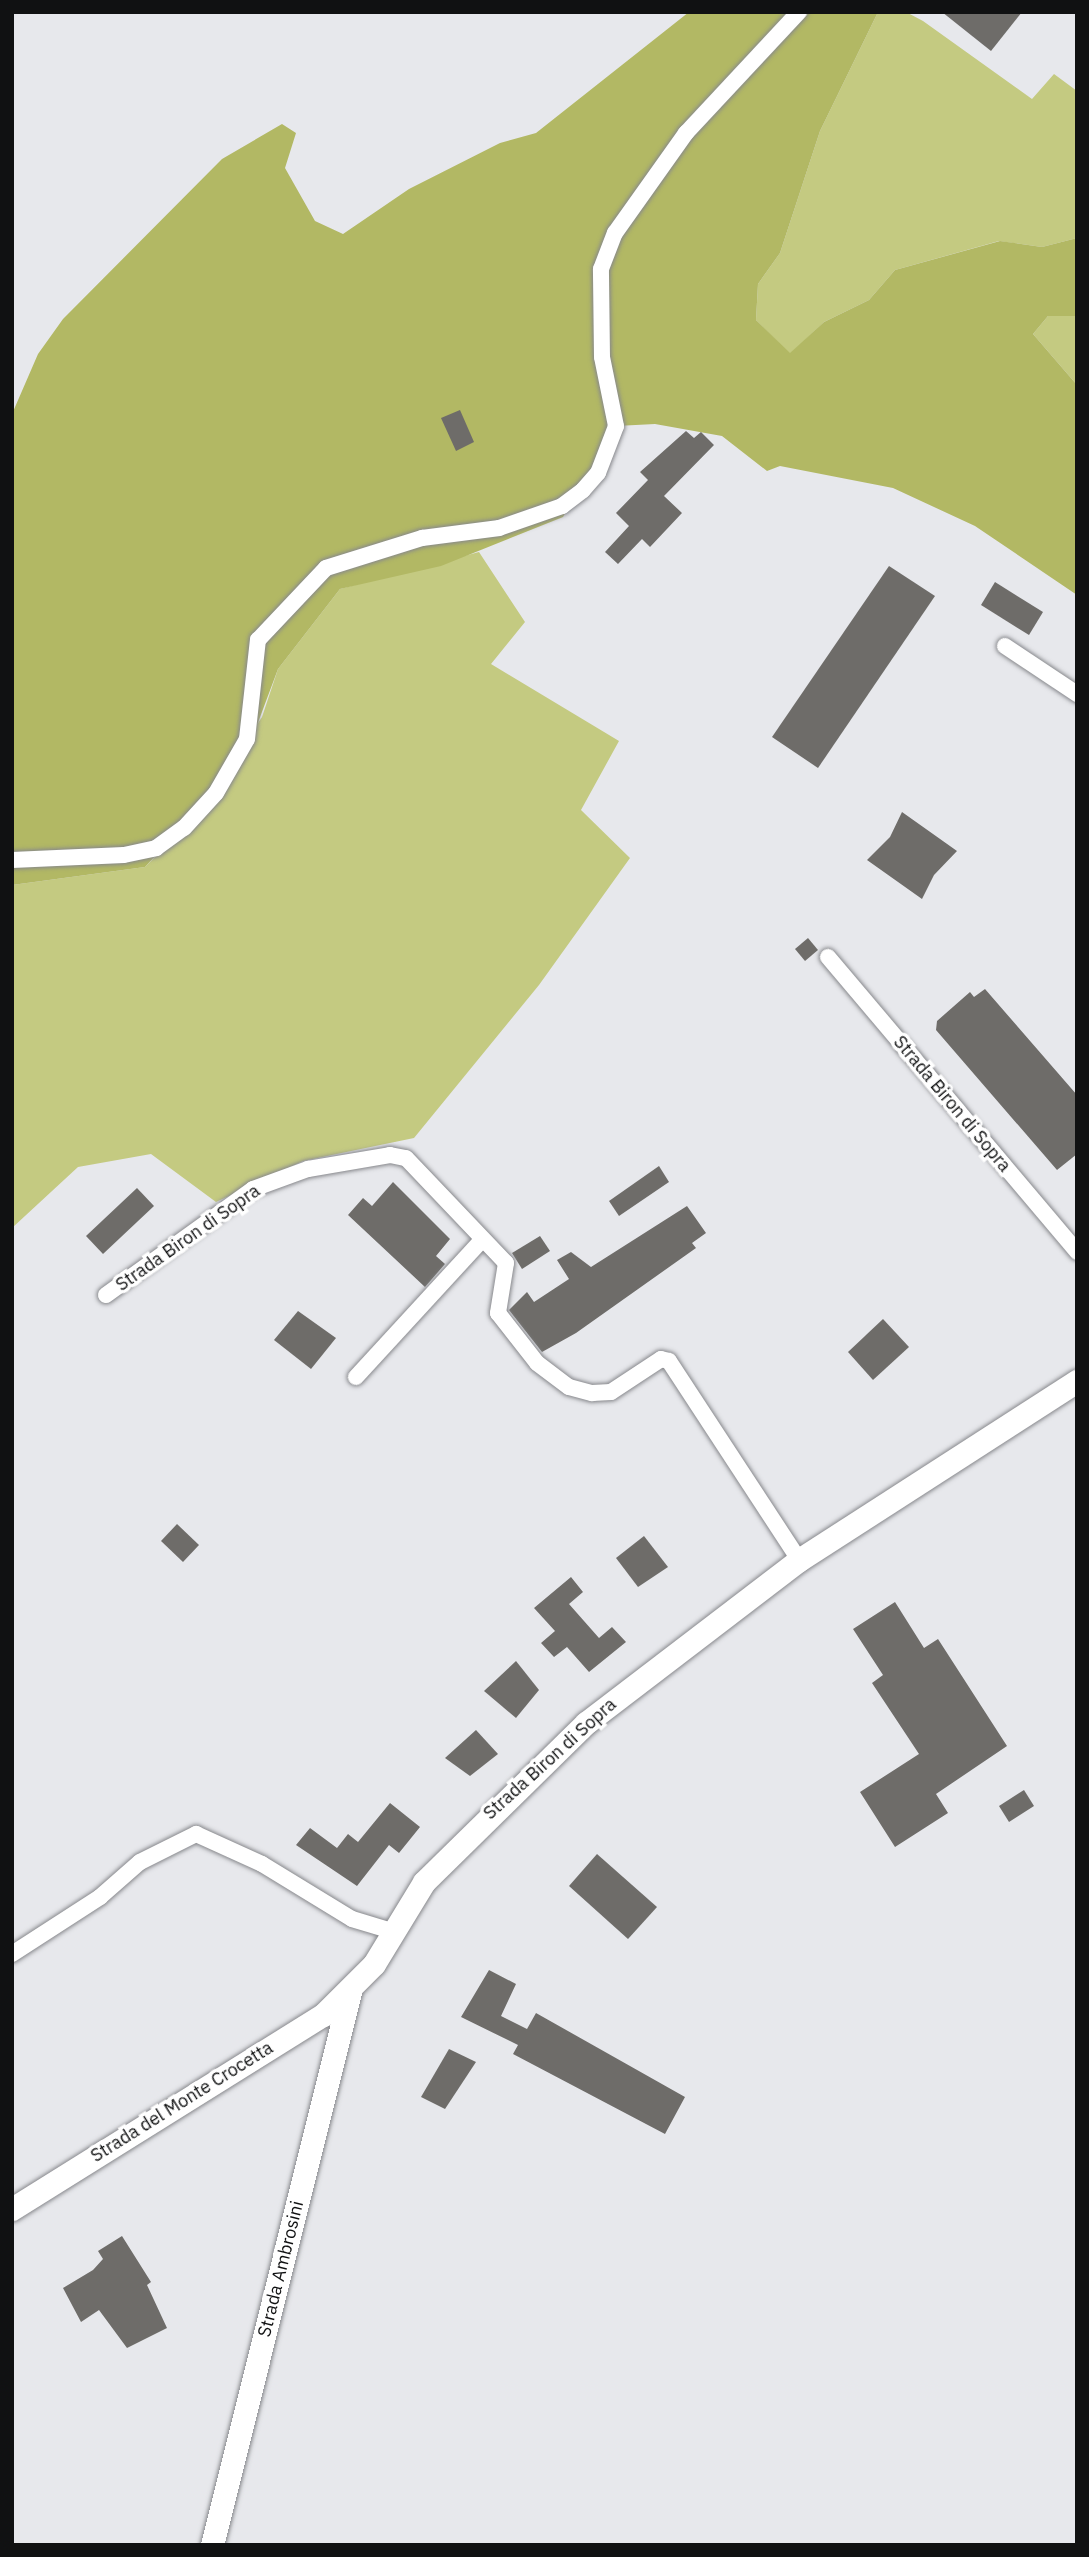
<!DOCTYPE html>
<style>
body{margin:0}
#map{position:relative;width:1089px;height:2557px;overflow:hidden;background:#e7e8ec;font-family:"IBM Plex Sans",sans-serif}
div>[style]{position:absolute}
.green>*{inset:0;background:#c4ca81}
.forest>*{inset:0;background:#b2b864}
.building>*{inset:0;background:#6e6c69}
.roads{filter:drop-shadow(0 0 2px #87888c) drop-shadow(0 0 2px #87888c)}
.street>*{height:16px;margin:-8px;padding:0 8px;transform-origin:8px;border-radius:8px;background:#fff}
.secondary>*{height:23px;margin:-11.5px;padding:0 11.5px;transform-origin:11.5px;border-radius:11.5px;background:#fff}
span{translate:-50% -50%;white-space:nowrap;text-align:center;line-height:1.15;-webkit-text-stroke:7px #fff;paint-order:stroke}
.street-label{font-size:18px;color:#101112}
.frame{position:absolute;inset:0;border:14px solid #101112;pointer-events:none}
</style>
<div id="map">
<div class="green">
<i style="clip-path:polygon(878px 12px,906px 12px,923px 21px,1032px 99px,1054px 74px,1077px 91px,1077px 238px,1042px 247px,999px 241px,895px 270px,869px 300px,824px 322px,790px 354px,756px 320px,758px 284px,780px 253px,820px 131px)"></i>
<i style="clip-path:polygon(1048px 316px,1077px 316px,1077px 385px,1033px 334px)"></i>
<i style="clip-path:polygon(479px 552px,525px 622px,491px 664px,619px 741px,581px 810px,630px 858px,539px 985px,414px 1138px,303px 1161px,216px 1202px,151px 1154px,78px 1167px,12px 1228px,12px 885px,145px 867px,195px 817px,262px 717px,278px 669px,340px 589px)"></i>
</div>
<div class="forest">
<i style="clip-path:polygon(689px 12px,878px 12px,820px 131px,780px 253px,758px 284px,756px 320px,790px 353px,824px 322px,869px 300px,895px 270px,1000px 241px,1042px 247px,1077px 238px,1077px 316px,1048px 316px,1033px 334px,1077px 385px,1077px 595px,975px 526px,893px 488px,780px 466px,767px 471px,722px 436px,655px 424px,616px 426px,563px 517px,441px 566px,340px 589px,278px 669px,244px 760px,145px 867px,12px 885px,12px 414px,38px 354px,63px 319px,222px 159px,282px 124px,296px 133px,285px 168px,315px 221px,343px 234px,409px 189px,500px 143px,536px 133px)"></i>
</div>
<div class="building">
<i style="clip-path:polygon(942px 12px,1022px 12px,991px 51px)"></i>
<i style="clip-path:polygon(460px 410px,474px 442px,456px 451px,441px 418px)"></i>
<i style="clip-path:polygon(686px 431px,694px 438px,701px 432px,714px 445px,664px 496px,682px 513px,650px 547px,642px 539px,618px 564px,605px 552px,629px 526px,616px 513px,648px 480px,640px 472px)"></i>
<i style="clip-path:polygon(889px 566px,935px 596px,818px 768px,772px 737px)"></i>
<i style="clip-path:polygon(995px 582px,1043px 612px,1029px 635px,981px 605px)"></i>
<i style="clip-path:polygon(902px 812px,957px 851px,934px 875px,922px 899px,867px 860px,890px 837px)"></i>
<i style="clip-path:polygon(808px 938px,818px 950px,805px 961px,795px 949px)"></i>
<i style="clip-path:polygon(985px 989px,1077px 1095px,1077px 1154px,1057px 1170px,936px 1030px,937px 1021px,970px 992px,974px 997px)"></i>
<i style="clip-path:polygon(659px 1166px,669px 1182px,619px 1216px,609px 1201px)"></i>
<i style="clip-path:polygon(393px 1182px,450px 1239px,436px 1256px,445px 1264px,425px 1287px,348px 1215px,363px 1198px,372px 1206px)"></i>
<i style="clip-path:polygon(137px 1188px,154px 1206px,103px 1254px,86px 1236px)"></i>
<i style="clip-path:polygon(687px 1206px,706px 1233px,692px 1243px,696px 1248px,576px 1333px,542px 1352px,509px 1310px,527px 1292px,534px 1302px,569px 1279px,557px 1260px,571px 1252px,591px 1267px)"></i>
<i style="clip-path:polygon(540px 1236px,550px 1251px,522px 1269px,512px 1253px)"></i>
<i style="clip-path:polygon(298px 1311px,336px 1338px,311px 1369px,274px 1340px)"></i>
<i style="clip-path:polygon(883px 1319px,909px 1347px,873px 1380px,848px 1352px)"></i>
<i style="clip-path:polygon(177px 1524px,199px 1545px,183px 1562px,161px 1541px)"></i>
<i style="clip-path:polygon(644px 1536px,668px 1567px,638px 1587px,616px 1558px)"></i>
<i style="clip-path:polygon(571px 1577px,583px 1592px,569px 1604px,599px 1638px,612px 1627px,626px 1642px,589px 1672px,567px 1647px,554px 1657px,541px 1643px,555px 1631px,534px 1608px)"></i>
<i style="clip-path:polygon(895px 1602px,924px 1648px,938px 1639px,1007px 1746px,936px 1794px,948px 1813px,895px 1847px,860px 1792px,919px 1754px,872px 1683px,883px 1675px,853px 1629px)"></i>
<i style="clip-path:polygon(516px 1661px,539px 1690px,516px 1718px,484px 1691px)"></i>
<i style="clip-path:polygon(476px 1730px,498px 1754px,470px 1776px,445px 1758px)"></i>
<i style="clip-path:polygon(1024px 1790px,1034px 1806px,1009px 1822px,999px 1806px)"></i>
<i style="clip-path:polygon(390px 1803px,420px 1827px,399px 1853px,389px 1845px,357px 1886px,296px 1845px,310px 1828px,337px 1848px,348px 1834px,358px 1842px)"></i>
<i style="clip-path:polygon(597px 1854px,657px 1907px,628px 1939px,569px 1886px)"></i>
<i style="clip-path:polygon(489px 1970px,516px 1984px,501px 2016px,527px 2029px,536px 2013px,685px 2097px,665px 2134px,513px 2054px,518px 2045px,461px 2017px)"></i>
<i style="clip-path:polygon(449px 2049px,476px 2062px,445px 2109px,421px 2097px)"></i>
<i style="clip-path:polygon(122px 2236px,151px 2282px,147px 2285px,167px 2328px,127px 2348px,99px 2310px,81px 2322px,63px 2288px,93px 2270px,103px 2259px,98px 2251px)"></i>
</div>
<div class="roads">
<div class="street">
<i style="left:1005px;top:646px;width:87px;rotate:33.7deg"></i>
<i style="left:12px;top:860px;width:112px;rotate:-2.6deg"></i>
<i style="left:124px;top:855px;width:33px;rotate:-12deg"></i>
<i style="left:156px;top:848px;width:34px;rotate:-36deg"></i>
<i style="left:184px;top:828px;width:47px;rotate:-47.6deg"></i>
<i style="left:216px;top:793px;width:62px;rotate:-60.1deg"></i>
<i style="left:247px;top:739px;width:100px;rotate:-83.7deg"></i>
<i style="left:258px;top:640px;width:99px;rotate:-46.6deg"></i>
<i style="left:326px;top:568px;width:101px;rotate:-17.4deg"></i>
<i style="left:422px;top:538px;width:78px;rotate:-7.4deg"></i>
<i style="left:499px;top:528px;width:67px;rotate:-19.2deg"></i>
<i style="left:562px;top:506px;width:26px;rotate:-37deg"></i>
<i style="left:583px;top:490px;width:23px;rotate:-49deg"></i>
<i style="left:598px;top:473px;width:50px;rotate:-69deg"></i>
<i style="left:616px;top:426px;width:70px;rotate:-101.5deg"></i>
<i style="left:602px;top:357px;width:88px;rotate:-90.7deg"></i>
<i style="left:601px;top:269px;width:39px;rotate:-69deg"></i>
<i style="left:615px;top:233px;width:123px;rotate:-54.6deg"></i>
<i style="left:686px;top:133px;width:166px;rotate:-47deg"></i>
<i style="left:828px;top:957px;width:386px;rotate:49.8deg"></i>
<i style="left:106px;top:1295px;width:181px;rotate:-35.8deg"></i>
<i style="left:253px;top:1189px;width:59px;rotate:-20deg"></i>
<i style="left:308px;top:1169px;width:83px;rotate:-9.7deg"></i>
<i style="left:390px;top:1155px;width:16px;rotate:11deg"></i>
<i style="left:406px;top:1158px;width:145px;rotate:46.4deg"></i>
<i style="left:506px;top:1263px;width:51px;rotate:99.1deg"></i>
<i style="left:498px;top:1313px;width:63px;rotate:52deg"></i>
<i style="left:537px;top:1363px;width:40px;rotate:37deg"></i>
<i style="left:569px;top:1387px;width:24px;rotate:15deg"></i>
<i style="left:592px;top:1393px;width:19px;rotate:-3deg"></i>
<i style="left:611px;top:1392px;width:60px;rotate:-33.4deg"></i>
<i style="left:661px;top:1359px;width:8px;rotate:14deg"></i>
<i style="left:669px;top:1361px;width:238px;rotate:56.8deg"></i>
<i style="left:356px;top:1377px;width:186px;rotate:-47.4deg"></i>
<i style="left:12px;top:1954px;width:105px;rotate:-32.9deg"></i>
<i style="left:100px;top:1897px;width:53px;rotate:-41.2deg"></i>
<i style="left:140px;top:1862px;width:63px;rotate:-26.6deg"></i>
<i style="left:196px;top:1834px;width:72px;rotate:24.4deg"></i>
<i style="left:262px;top:1864px;width:105px;rotate:31.4deg"></i>
<i style="left:352px;top:1919px;width:42px;rotate:16.7deg"></i>
</div>
<div class="secondary">
<i style="left:12px;top:2209px;width:367px;rotate:-32deg"></i>
<i style="left:323px;top:2015px;width:72px;rotate:-45deg"></i>
<i style="left:374px;top:1964px;width:96px;rotate:-58.6deg"></i>
<i style="left:424px;top:1882px;width:227px;rotate:-44.5deg"></i>
<i style="left:586px;top:1723px;width:268px;rotate:-37.4deg"></i>
<i style="left:799px;top:1560px;width:331px;rotate:-32.8deg"></i>
<i style="left:212px;top:2545px;width:570px;rotate:-75.99deg"></i>
</div>
</div>
<div class="street-label">
<span style="left:952px;top:1104px;rotate:50deg">Strada Biron di Sopra</span>
<span style="left:188px;top:1238px;rotate:-35deg">Strada Biron di Sopra</span>
<span style="left:550px;top:1759px;rotate:-42deg">Strada Biron di Sopra</span>
<span style="left:182px;top:2102px;rotate:-32deg">Strada del Monte Crocetta</span>
<span style="left:281px;top:2269px;rotate:-76deg">Strada Ambrosini</span>
</div>
<div class="frame"></div>
</div>
